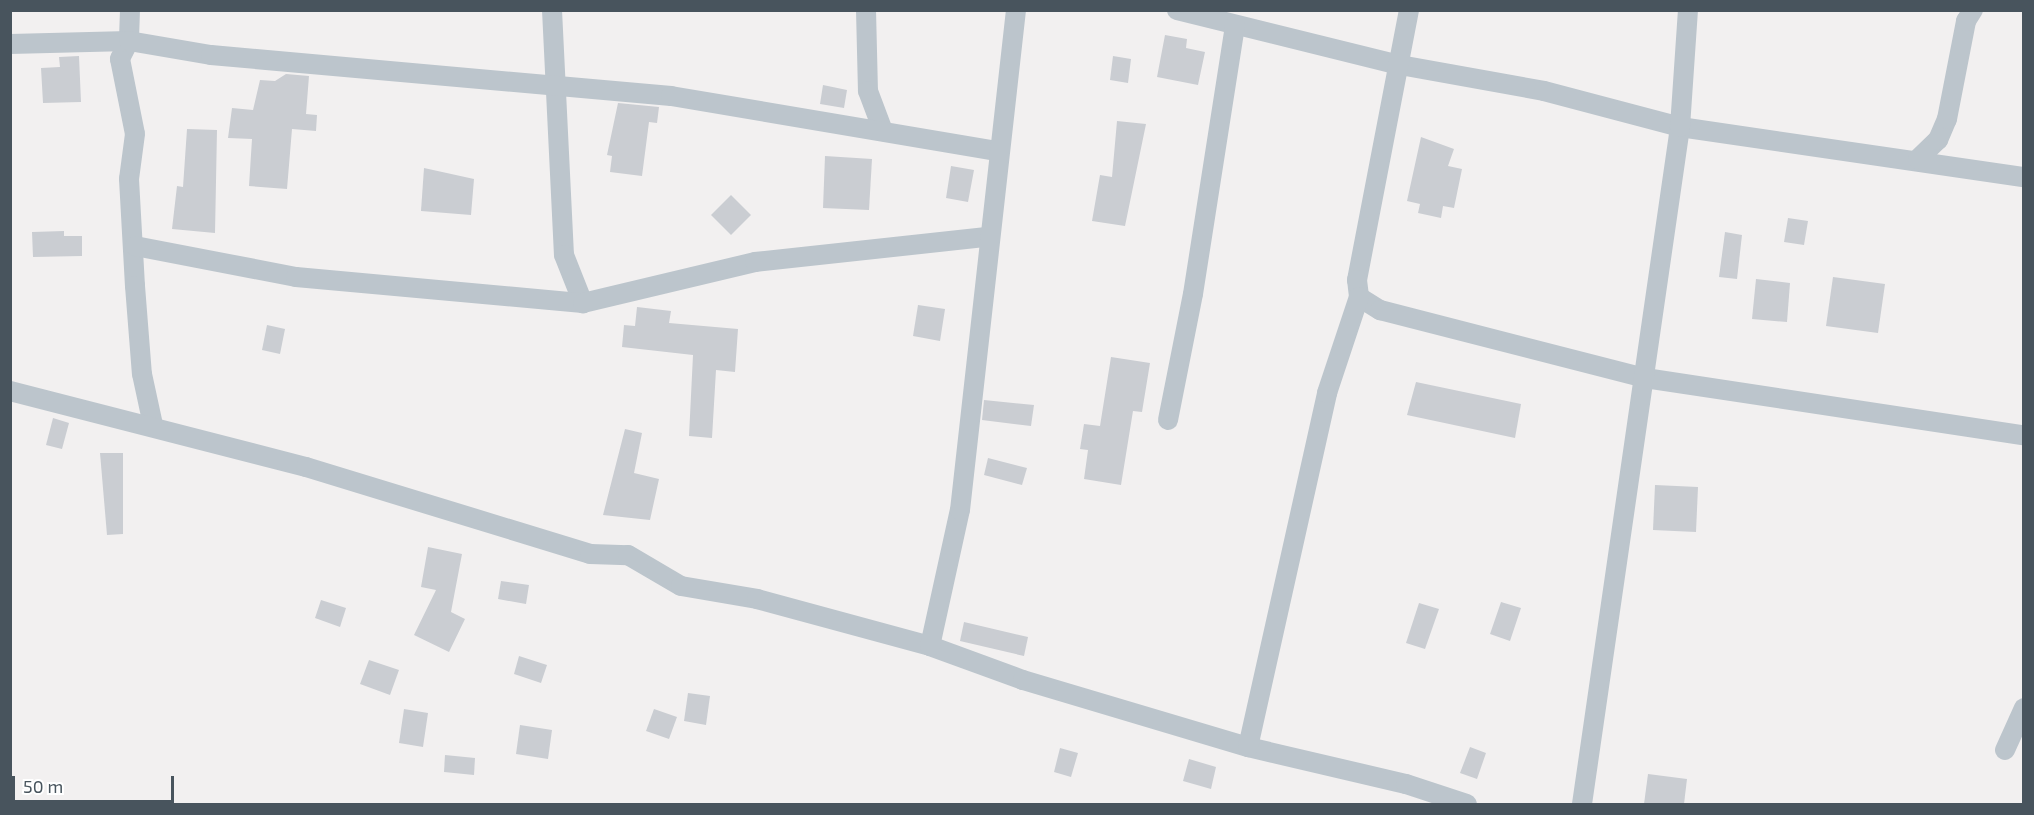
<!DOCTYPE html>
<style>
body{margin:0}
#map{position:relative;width:2034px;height:815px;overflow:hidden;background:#f2f0f0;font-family:"Exo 2",sans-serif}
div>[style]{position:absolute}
.building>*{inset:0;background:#cacdd2}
.minor>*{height:20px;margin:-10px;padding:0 10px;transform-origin:10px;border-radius:10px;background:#bcc5cc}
span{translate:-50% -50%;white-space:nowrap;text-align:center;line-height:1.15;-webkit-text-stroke:4.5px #fff;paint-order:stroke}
.frame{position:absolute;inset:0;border:12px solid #48545d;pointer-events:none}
.scale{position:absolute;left:12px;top:776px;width:162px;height:27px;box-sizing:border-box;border:3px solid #48545d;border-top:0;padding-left:8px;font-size:18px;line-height:21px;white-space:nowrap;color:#48545d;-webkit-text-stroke:4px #fff;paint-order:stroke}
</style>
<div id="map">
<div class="building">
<i style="clip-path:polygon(1165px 35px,1187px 39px,1186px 48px,1205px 52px,1198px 85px,1157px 77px)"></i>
<i style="clip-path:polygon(79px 56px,81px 102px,43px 103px,41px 68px,60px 67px,59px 57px)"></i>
<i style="clip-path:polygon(1113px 56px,1131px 59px,1128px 83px,1110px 80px)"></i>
<i style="clip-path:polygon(286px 74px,309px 76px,306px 114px,317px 115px,316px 131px,292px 129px,287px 189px,249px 186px,252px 139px,228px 138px,232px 108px,253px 110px,260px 80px,275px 81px)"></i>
<i style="clip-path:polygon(823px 85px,847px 90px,844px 108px,820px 104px)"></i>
<i style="clip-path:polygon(618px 103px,659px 107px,657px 123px,649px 122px,642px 176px,610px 172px,612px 156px,607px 155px)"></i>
<i style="clip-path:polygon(1117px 121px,1146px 124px,1125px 226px,1092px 221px,1100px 175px,1112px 177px)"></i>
<i style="clip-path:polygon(187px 129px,217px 130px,215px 233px,172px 229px,177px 186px,183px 187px)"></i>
<i style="clip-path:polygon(1421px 137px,1454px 149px,1448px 166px,1462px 169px,1454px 208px,1443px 206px,1441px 218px,1418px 213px,1420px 204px,1407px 201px)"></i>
<i style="clip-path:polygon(825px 156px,872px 159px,869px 210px,823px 208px)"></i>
<i style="clip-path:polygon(951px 166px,974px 170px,968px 202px,946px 198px)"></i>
<i style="clip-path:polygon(424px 168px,474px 179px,471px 215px,421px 211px)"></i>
<i style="clip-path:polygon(731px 195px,751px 215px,731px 235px,711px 215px)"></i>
<i style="clip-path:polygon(1788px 218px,1808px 221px,1804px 245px,1784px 242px)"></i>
<i style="clip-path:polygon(64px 231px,64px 236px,82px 236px,82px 256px,33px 257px,32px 232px)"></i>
<i style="clip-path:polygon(1725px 232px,1742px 235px,1737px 279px,1719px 277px)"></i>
<i style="clip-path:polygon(1833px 277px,1885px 284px,1878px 333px,1826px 326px)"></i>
<i style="clip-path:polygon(1756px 279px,1790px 283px,1787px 322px,1752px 319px)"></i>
<i style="clip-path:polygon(918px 305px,945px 309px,940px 341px,913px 336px)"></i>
<i style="clip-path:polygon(637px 307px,671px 311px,669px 323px,738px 329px,735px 372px,716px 370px,712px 438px,689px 436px,693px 355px,622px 347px,624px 325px,635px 326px)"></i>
<i style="clip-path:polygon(267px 325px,285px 329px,280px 354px,262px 350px)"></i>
<i style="clip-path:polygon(1111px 357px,1150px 363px,1142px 412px,1133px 411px,1121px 485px,1084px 479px,1088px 450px,1080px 449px,1084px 424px,1100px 426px)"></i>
<i style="clip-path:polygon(1416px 382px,1521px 404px,1515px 438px,1407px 415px)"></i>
<i style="clip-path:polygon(984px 400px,1034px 405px,1031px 426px,982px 420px)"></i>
<i style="clip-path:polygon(53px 418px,69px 423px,62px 449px,46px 445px)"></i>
<i style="clip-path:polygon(625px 429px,642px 433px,634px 473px,659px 479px,650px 520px,603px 515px)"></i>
<i style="clip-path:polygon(100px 453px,123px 453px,123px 534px,107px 535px)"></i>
<i style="clip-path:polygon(988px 458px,1027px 468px,1022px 485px,984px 475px)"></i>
<i style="clip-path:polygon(1655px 485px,1698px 487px,1696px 532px,1653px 530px)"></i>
<i style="clip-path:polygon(428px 547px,462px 554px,451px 612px,465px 619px,449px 652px,414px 635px,436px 590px,421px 587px)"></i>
<i style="clip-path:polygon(501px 581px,529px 585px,526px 604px,498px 599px)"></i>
<i style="clip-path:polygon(321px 600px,346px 608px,340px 627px,315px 618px)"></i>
<i style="clip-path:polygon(1501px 602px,1521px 608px,1510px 641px,1490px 634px)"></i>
<i style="clip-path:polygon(1419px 603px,1439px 609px,1425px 649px,1406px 643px)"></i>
<i style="clip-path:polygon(964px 622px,1028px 637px,1024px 656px,960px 641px)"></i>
<i style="clip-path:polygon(519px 656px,547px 665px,541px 683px,514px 674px)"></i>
<i style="clip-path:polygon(369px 660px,399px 670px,390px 695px,360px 684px)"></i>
<i style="clip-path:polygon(688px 693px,710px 696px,706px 725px,684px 721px)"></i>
<i style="clip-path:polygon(404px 709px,428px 713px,423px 747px,399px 743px)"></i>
<i style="clip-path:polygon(654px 709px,677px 717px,669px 739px,646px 731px)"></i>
<i style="clip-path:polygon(520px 725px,552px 730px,548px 759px,516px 754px)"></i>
<i style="clip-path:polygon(1470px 747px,1486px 753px,1477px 779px,1460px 773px)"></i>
<i style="clip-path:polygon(1060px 748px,1078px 753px,1071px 777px,1054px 772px)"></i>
<i style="clip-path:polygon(445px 755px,475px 758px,474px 775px,444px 772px)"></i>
<i style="clip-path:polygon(1189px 759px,1216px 767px,1211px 789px,1183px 781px)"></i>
<i style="clip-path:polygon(1648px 774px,1687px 779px,1684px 804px,1644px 804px)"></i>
</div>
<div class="minor">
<i style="left:130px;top:10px;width:31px;rotate:92deg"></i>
<i style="left:129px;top:41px;width:20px;rotate:117deg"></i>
<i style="left:120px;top:59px;width:76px;rotate:78.7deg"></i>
<i style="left:135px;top:134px;width:45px;rotate:97.6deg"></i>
<i style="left:129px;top:179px;width:107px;rotate:86.8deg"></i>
<i style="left:135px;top:286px;width:88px;rotate:85.5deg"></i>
<i style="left:142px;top:374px;width:52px;rotate:77.8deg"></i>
<i style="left:552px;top:10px;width:245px;rotate:87.2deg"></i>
<i style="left:564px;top:255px;width:52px;rotate:68.4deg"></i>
<i style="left:866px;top:10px;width:81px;rotate:88.6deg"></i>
<i style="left:868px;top:91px;width:43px;rotate:69.4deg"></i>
<i style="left:1177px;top:10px;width:230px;rotate:13.9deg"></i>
<i style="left:1400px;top:65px;width:146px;rotate:10.2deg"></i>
<i style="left:1544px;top:91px;width:141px;rotate:14.8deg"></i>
<i style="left:1680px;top:127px;width:348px;rotate:8.3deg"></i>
<i style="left:1409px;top:10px;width:275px;rotate:100.9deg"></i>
<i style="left:1357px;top:280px;width:17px;rotate:83deg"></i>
<i style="left:1359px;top:297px;width:25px;rotate:32deg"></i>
<i style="left:1380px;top:310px;width:274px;rotate:14.4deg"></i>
<i style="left:1645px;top:378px;width:383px;rotate:8.6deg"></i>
<i style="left:10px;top:44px;width:119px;rotate:-1.4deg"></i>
<i style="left:129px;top:41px;width:83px;rotate:9.7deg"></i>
<i style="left:211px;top:55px;width:462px;rotate:5.1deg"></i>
<i style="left:671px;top:96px;width:331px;rotate:9.6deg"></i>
<i style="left:1918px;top:159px;width:28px;rotate:-44deg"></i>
<i style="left:1938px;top:140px;width:23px;rotate:-67deg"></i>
<i style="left:1947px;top:119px;width:100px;rotate:-79deg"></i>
<i style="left:1966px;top:21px;width:13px;rotate:-58deg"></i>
<i style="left:135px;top:246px;width:164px;rotate:10.9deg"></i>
<i style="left:296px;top:277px;width:288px;rotate:5.2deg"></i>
<i style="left:583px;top:303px;width:177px;rotate:-13.4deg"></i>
<i style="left:755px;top:262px;width:233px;rotate:-6.2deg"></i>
<i style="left:10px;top:391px;width:306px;rotate:14.4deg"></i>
<i style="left:306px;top:467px;width:297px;rotate:17deg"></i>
<i style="left:590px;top:554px;width:38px;rotate:2deg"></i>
<i style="left:628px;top:555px;width:61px;rotate:30.3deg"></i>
<i style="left:681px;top:586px;width:77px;rotate:9.7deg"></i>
<i style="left:757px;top:599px;width:179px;rotate:15.2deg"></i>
<i style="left:930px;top:646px;width:99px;rotate:20.1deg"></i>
<i style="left:1023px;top:680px;width:235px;rotate:16.6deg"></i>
<i style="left:1248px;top:747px;width:162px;rotate:13.2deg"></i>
<i style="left:1406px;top:784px;width:64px;rotate:18.2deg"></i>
<i style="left:1168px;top:420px;width:128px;rotate:-78.8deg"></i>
<i style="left:1193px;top:294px;width:272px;rotate:-81.1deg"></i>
<i style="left:930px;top:646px;width:139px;rotate:-77.6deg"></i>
<i style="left:960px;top:510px;width:503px;rotate:-83.61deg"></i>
<i style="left:1248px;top:747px;width:363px;rotate:-77.4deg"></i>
<i style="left:1327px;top:393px;width:101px;rotate:-71.6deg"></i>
<i style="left:2005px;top:750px;width:46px;rotate:-65.7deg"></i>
<i style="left:1582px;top:804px;width:684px;rotate:-81.76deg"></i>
<i style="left:1680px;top:127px;width:117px;rotate:-86.1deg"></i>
</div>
<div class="frame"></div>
<div class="scale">50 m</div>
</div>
